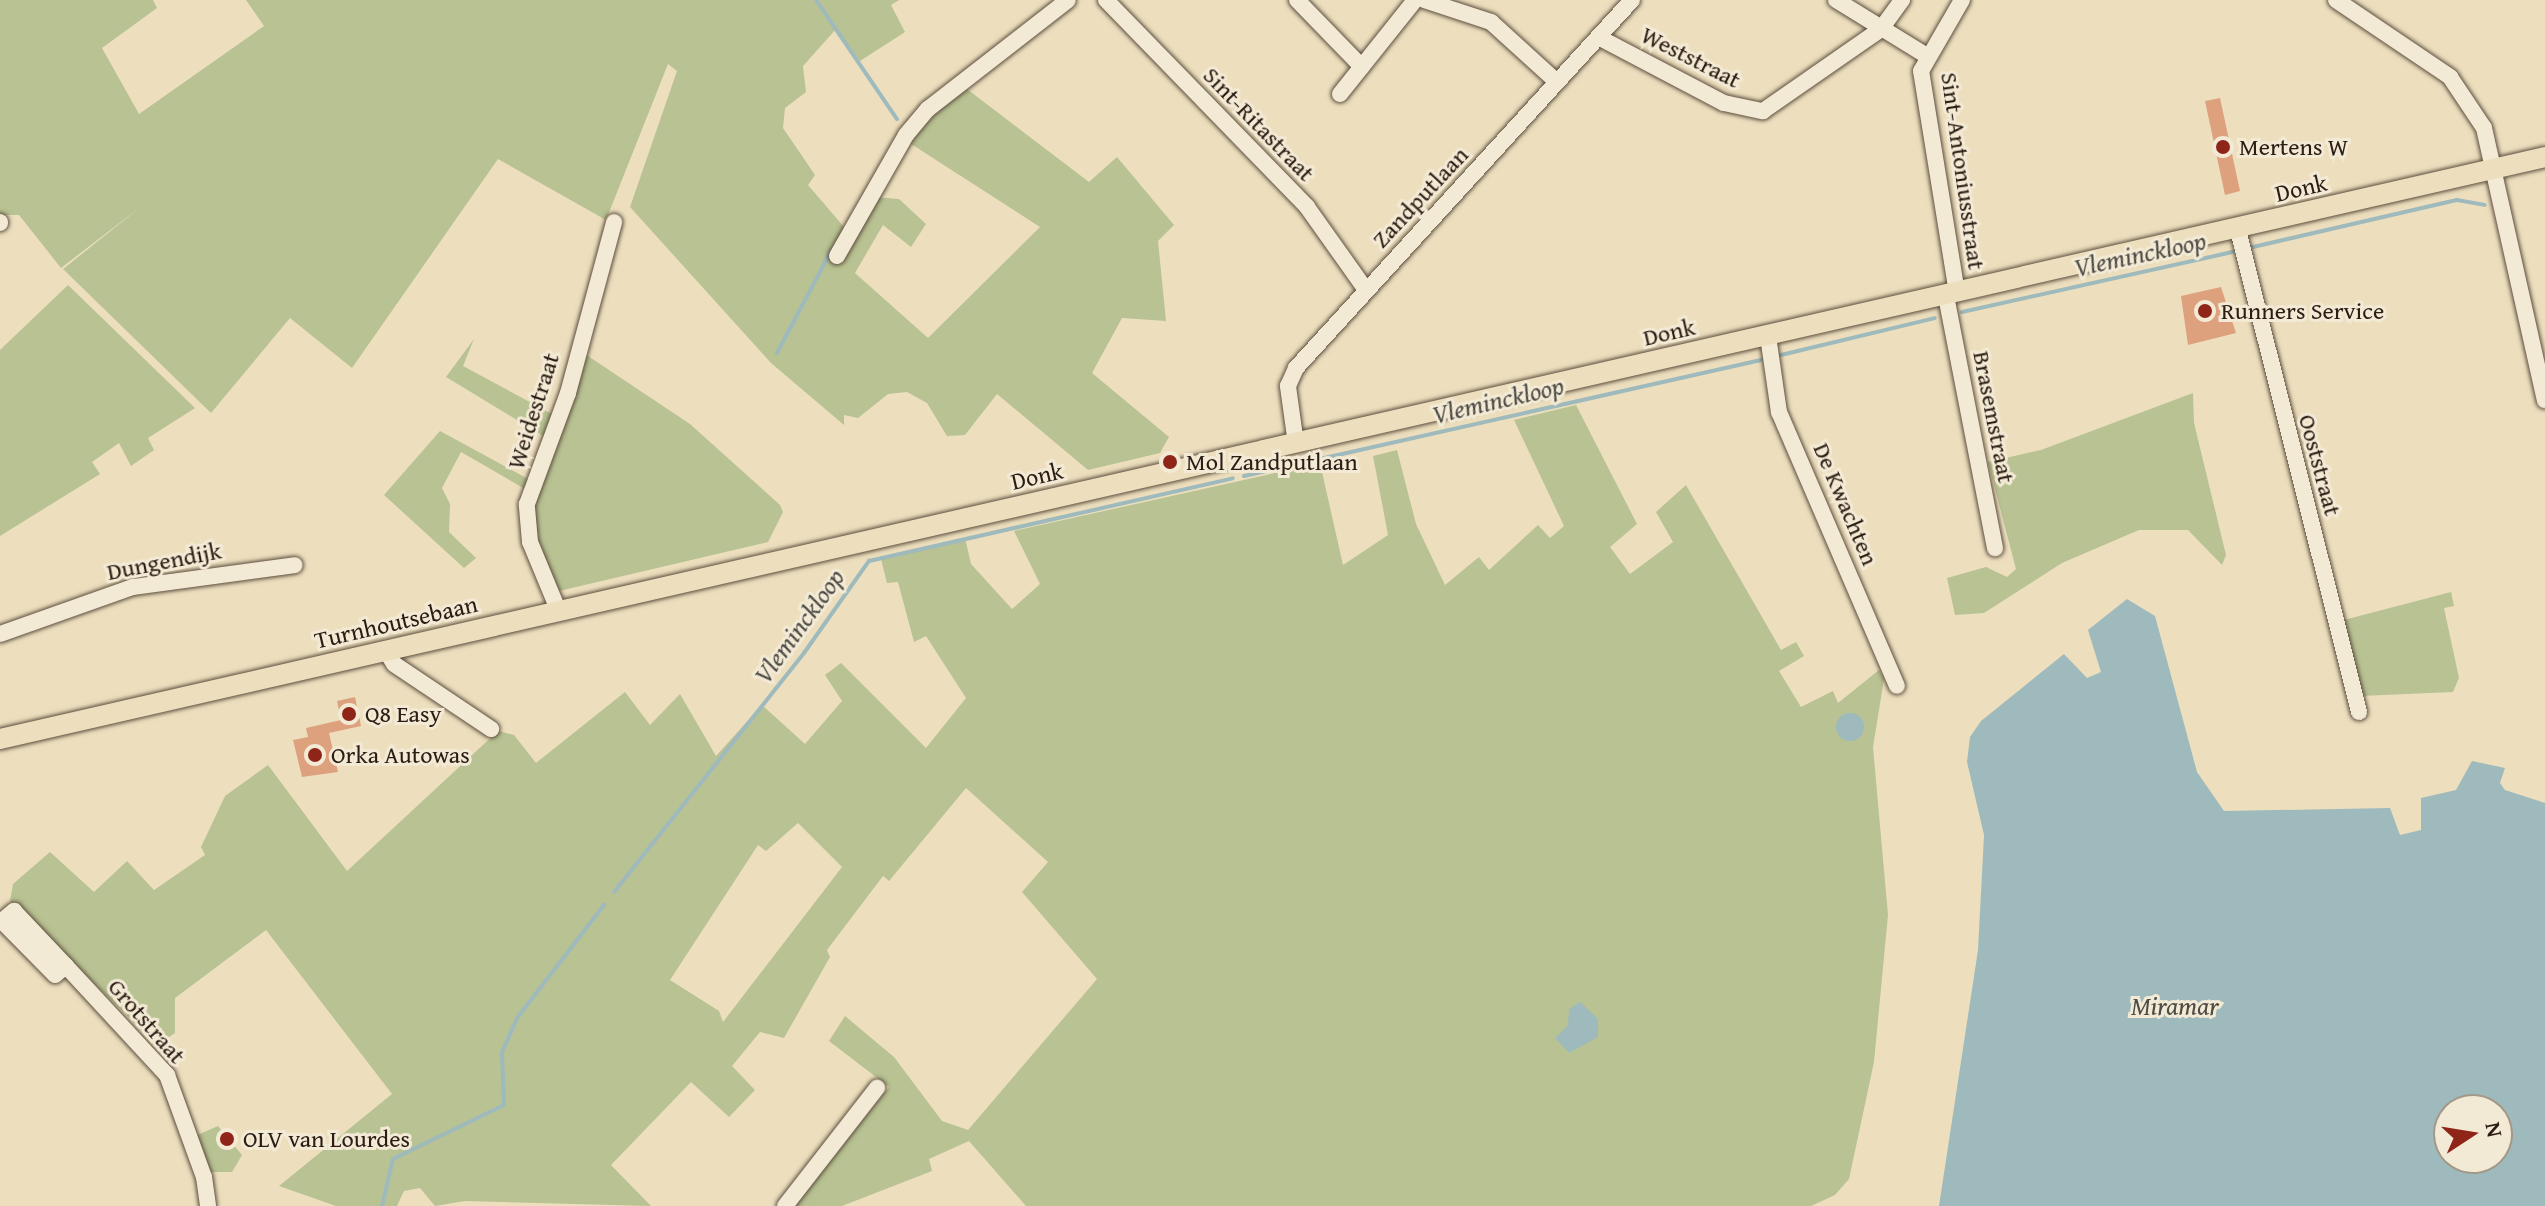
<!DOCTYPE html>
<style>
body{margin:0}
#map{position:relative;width:2545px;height:1206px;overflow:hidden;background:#eddfbe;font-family:"Gentium Book Plus",serif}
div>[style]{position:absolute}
.green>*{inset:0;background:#b8c292}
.water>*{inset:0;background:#9ebabc}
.round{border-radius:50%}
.stream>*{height:4px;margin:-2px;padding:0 2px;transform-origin:2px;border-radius:2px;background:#9ebabc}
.building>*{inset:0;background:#dda17e}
.roads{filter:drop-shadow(0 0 2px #5c4e3e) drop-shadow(0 0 2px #5c4e3e)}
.minor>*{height:16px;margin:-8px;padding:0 8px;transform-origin:8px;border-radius:8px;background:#f3ead5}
.major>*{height:20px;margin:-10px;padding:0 10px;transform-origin:10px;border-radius:10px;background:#eddfbe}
.dots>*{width:22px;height:22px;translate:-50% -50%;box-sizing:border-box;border:4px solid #f3ead5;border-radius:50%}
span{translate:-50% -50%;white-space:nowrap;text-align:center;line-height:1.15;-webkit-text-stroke:6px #f3ead5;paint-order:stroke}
.street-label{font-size:24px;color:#2c1d14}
.poi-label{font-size:24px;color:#2c1d14}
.left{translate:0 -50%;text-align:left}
.water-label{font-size:26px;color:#4e4c46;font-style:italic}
.north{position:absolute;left:2433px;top:1094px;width:80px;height:80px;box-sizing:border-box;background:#f3ead5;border:2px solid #a39888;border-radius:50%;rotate:78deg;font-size:22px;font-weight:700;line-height:32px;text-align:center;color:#2c1d14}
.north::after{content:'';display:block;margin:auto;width:28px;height:36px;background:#8f2418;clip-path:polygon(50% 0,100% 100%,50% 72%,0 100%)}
</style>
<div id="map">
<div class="green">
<i style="clip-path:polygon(0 0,153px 0,157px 8px,102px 48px,139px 114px,264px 26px,246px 0,899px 0,891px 5px,905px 32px,860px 61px,836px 29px,803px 66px,806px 92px,785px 108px,783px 128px,815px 175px,808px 185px,850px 234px,874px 197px,899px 199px,926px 224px,911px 247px,883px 225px,855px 273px,928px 338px,1040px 227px,908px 142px,963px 86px,1089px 182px,1117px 157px,1174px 225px,1158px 241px,1166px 321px,1122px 318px,1092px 373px,1169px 437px,1160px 453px,1088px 470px,997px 394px,965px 435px,947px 436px,927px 403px,907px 392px,888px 394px,858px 418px,844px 415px,844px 425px,771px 363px,630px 207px,677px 71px,668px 64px,606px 220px,498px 159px,352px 368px,290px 318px,211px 413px,63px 269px,143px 205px,61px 268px,19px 215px,0 215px)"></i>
<i style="clip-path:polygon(68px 285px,195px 408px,148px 438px,154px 450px,131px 466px,119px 443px,92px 462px,100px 474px,0 536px,0 350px)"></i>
<i style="clip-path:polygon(474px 339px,463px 366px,552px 414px,545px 437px,446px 377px)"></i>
<i style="clip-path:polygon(585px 354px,690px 424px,780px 505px,783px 512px,768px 542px,559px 591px,533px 540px,533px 503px,566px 422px)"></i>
<i style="clip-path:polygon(2193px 393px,2194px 423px,2226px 555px,2222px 565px,2188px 530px,2139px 530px,2062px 563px,1984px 613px,1955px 615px,1947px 578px,1986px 567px,2007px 577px,2016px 569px,1988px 462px,2041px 450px)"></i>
<i style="clip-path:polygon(evenodd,1576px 405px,1637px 524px,1610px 547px,1630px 574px,1673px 542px,1656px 512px,1686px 485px,1781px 650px,1796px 642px,1804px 656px,1779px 671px,1801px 707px,1833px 691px,1838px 703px,1879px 670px,1884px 679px,1873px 747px,1888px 915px,1874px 1062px,1849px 1179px,1835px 1195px,1811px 1206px,1026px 1206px,969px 1141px,929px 1159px,932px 1171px,842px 1206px,794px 1206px,889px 1087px,829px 1041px,845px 1016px,894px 1057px,942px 1121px,968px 1130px,1097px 979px,1022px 892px,1048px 862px,966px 788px,889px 881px,883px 876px,827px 950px,830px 957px,784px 1038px,760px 1032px,732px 1066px,755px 1090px,729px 1117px,691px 1082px,611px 1165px,651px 1206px,465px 1201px,435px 1206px,420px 1188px,404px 1191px,397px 1206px,336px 1206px,279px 1186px,392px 1094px,266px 930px,175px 998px,175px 1033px,157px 1045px,10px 901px,13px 884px,50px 852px,94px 892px,127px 861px,154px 890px,205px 855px,201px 847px,225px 796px,268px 765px,347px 871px,498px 731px,514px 735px,536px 763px,625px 692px,650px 725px,680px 694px,716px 756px,762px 705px,805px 744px,842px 701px,825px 675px,841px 663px,926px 748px,966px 698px,926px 636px,914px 642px,898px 582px,887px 583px,881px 559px,965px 538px,971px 564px,1012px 609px,1040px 584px,1014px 531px,1320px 463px,1343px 565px,1388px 535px,1373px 456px,1397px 450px,1416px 524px,1445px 585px,1479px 557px,1489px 570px,1538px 525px,1550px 538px,1564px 526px,1514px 420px,1576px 405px,798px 823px,842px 867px,723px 1022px,719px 1011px,670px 980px,758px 845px,766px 851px,798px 823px)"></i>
<i style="clip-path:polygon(440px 431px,530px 480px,525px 489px,461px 452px,442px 488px,450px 504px,449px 532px,476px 558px,464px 568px,384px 495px)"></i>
<i style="clip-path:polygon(2451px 592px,2454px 606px,2444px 608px,2459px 678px,2453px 692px,2360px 696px,2340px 621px)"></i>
<i style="clip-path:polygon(218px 1126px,242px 1155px,232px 1172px,208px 1172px,195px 1136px)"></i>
</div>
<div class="water">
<i style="clip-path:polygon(evenodd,2127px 599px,2155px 616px,2197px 772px,2224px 811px,2390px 808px,2400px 835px,2421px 830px,2421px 798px,2456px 790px,2472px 761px,2505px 768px,2500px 783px,2505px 790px,2545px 803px,2545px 1206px,1939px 1206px,1978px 950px,1984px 835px,1967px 762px,1970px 737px,1981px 721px,2064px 654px,2087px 678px,2101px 672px,2088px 630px,2127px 599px,2449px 1110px,2497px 1110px,2497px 1158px,2449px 1158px,2449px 1110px)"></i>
<i class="round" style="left:1836px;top:713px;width:28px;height:28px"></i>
<i style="clip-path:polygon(1580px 1002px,1598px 1019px,1598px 1037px,1569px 1053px,1555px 1038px,1568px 1025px,1569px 1009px)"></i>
</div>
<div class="stream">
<i style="left:816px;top:0;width:144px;rotate:55.8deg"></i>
<i style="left:2253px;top:247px;width:209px;rotate:-13deg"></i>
<i style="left:2457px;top:200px;width:28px;rotate:10deg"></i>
<i style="left:1962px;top:312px;width:277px;rotate:-12.5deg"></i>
<i style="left:777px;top:353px;width:118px;rotate:-62.1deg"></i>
<i style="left:1781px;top:355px;width:158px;rotate:-13.5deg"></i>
<i style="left:1244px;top:476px;width:530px;rotate:-12.65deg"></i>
<i style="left:614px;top:892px;width:305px;rotate:-51.5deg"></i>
<i style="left:804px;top:653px;width:113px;rotate:-54.8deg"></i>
<i style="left:869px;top:561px;width:373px;rotate:-12.8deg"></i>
<i style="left:382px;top:1206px;width:48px;rotate:-76.8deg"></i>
<i style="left:393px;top:1159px;width:123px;rotate:-25.9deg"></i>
<i style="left:504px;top:1105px;width:53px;rotate:-92.2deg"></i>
<i style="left:502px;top:1052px;width:37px;rotate:-66deg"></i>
<i style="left:517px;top:1018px;width:143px;rotate:-52.4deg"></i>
</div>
<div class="building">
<i style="clip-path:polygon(2220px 98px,2240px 191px,2225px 195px,2205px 101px)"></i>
<i style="clip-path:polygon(2221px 287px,2236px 333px,2188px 345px,2181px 296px)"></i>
<i style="clip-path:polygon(355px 697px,361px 726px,329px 733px,338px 772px,302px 777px,293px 740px,308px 737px,306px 728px,341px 720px,337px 701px)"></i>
</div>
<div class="roads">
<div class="minor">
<i style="left:1106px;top:0;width:289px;rotate:45.8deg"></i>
<i style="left:1307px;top:207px;width:102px;rotate:54.6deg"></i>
<i style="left:1297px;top:0;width:93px;rotate:45.9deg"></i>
<i style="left:1424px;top:0;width:71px;rotate:18.2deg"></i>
<i style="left:1491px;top:22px;width:89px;rotate:42.3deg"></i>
<i style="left:1836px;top:0;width:107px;rotate:31.6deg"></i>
<i style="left:2336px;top:0;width:138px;rotate:34deg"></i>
<i style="left:2450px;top:77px;width:61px;rotate:56.3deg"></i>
<i style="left:2484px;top:128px;width:279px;rotate:77.4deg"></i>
<i style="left:1600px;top:38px;width:140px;rotate:27.7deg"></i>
<i style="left:1724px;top:103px;width:40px;rotate:12deg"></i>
<i style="left:1763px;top:111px;width:144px;rotate:-34.8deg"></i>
<i style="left:1881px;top:29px;width:36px;rotate:-54deg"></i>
<i style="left:1340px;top:94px;width:120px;rotate:-51.4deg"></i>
<i style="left:0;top:223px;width:1px;rotate:-90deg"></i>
<i style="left:2238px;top:230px;width:497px;rotate:75.9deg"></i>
<i style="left:837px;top:256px;width:139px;rotate:-60.3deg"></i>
<i style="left:906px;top:135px;width:34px;rotate:-50deg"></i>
<i style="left:928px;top:109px;width:177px;rotate:-37.9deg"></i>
<i style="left:1957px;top:293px;width:225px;rotate:-99.2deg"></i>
<i style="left:1921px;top:71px;width:82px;rotate:-60deg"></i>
<i style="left:1946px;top:296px;width:257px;rotate:79deg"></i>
<i style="left:1768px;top:336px;width:77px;rotate:81.8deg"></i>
<i style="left:1779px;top:412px;width:298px;rotate:66.7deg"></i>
<i style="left:1296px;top:444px;width:59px;rotate:-97.9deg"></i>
<i style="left:1288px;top:386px;width:20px;rotate:-66deg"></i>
<i style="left:1296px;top:368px;width:498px;rotate:-47.6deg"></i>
<i style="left:559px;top:612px;width:76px;rotate:-112.5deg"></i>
<i style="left:530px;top:542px;width:38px;rotate:-95deg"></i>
<i style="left:527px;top:504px;width:118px;rotate:-69.7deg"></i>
<i style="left:568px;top:393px;width:177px;rotate:-74.9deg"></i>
<i style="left:0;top:634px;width:141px;rotate:-19.5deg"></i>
<i style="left:133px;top:587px;width:163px;rotate:-7.7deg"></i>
<i style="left:386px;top:651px;width:15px;rotate:58deg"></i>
<i style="left:394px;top:664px;width:117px;rotate:33.8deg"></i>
<i style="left:66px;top:966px;width:14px;rotate:141deg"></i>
<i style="left:55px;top:975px;width:76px;rotate:-134.5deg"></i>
<i style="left:2px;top:921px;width:16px;rotate:-40deg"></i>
<i style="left:14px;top:911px;width:76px;rotate:46.6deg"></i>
<i style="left:66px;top:966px;width:149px;rotate:47.2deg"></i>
<i style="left:167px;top:1075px;width:109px;rotate:70.1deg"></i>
<i style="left:204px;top:1177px;width:29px;rotate:82deg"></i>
<i style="left:785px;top:1206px;width:150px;rotate:-52.1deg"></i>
</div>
<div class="major">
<i style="left:0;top:739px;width:2611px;rotate:-12.88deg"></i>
</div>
</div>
<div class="dots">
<i style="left:2223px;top:147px;background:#8f2418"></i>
<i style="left:2205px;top:311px;background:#8f2418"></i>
<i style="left:1170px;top:462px;background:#8f2418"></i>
<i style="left:349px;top:714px;background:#8f2418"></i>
<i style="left:315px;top:755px;background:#8f2418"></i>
<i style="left:227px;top:1139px;background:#8f2418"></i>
</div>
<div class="street-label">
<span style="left:1691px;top:57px;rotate:27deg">Weststraat</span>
<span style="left:1259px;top:124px;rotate:46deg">Sint-Ritastraat</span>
<span style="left:1963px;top:171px;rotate:82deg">Sint-Antoniusstraat</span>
<span style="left:2301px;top:188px;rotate:-13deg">Donk</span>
<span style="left:1420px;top:197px;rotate:-47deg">Zandputlaan</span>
<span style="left:1669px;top:332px;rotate:-13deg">Donk</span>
<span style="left:533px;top:411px;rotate:-72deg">Weidestraat</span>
<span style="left:1994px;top:417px;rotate:79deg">Brasemstraat</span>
<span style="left:2320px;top:465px;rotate:75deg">Ooststraat</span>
<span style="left:1037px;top:476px;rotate:-13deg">Donk</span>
<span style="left:1846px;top:504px;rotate:67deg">De Kwachten</span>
<span style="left:164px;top:561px;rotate:-11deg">Dungendijk</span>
<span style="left:396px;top:622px;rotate:-13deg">Turnhoutsebaan</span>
<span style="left:147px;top:1021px;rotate:49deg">Grotstraat</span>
</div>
<div class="poi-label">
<span class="left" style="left:2239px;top:147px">Mertens W</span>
<span class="left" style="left:2221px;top:311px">Runners Service</span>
<span class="left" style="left:1186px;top:462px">Mol Zandputlaan</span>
<span class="left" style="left:365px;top:714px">Q8 Easy</span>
<span class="left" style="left:331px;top:755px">Orka Autowas</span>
<span class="left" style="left:243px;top:1139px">OLV van Lourdes</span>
</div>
<div class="water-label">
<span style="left:2140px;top:254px;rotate:-12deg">Vleminckloop</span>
<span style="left:1498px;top:400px;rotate:-13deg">Vleminckloop</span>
<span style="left:799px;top:626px;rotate:-54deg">Vleminckloop</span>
<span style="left:2175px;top:1006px">Miramar</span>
</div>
<div class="north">N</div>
</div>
